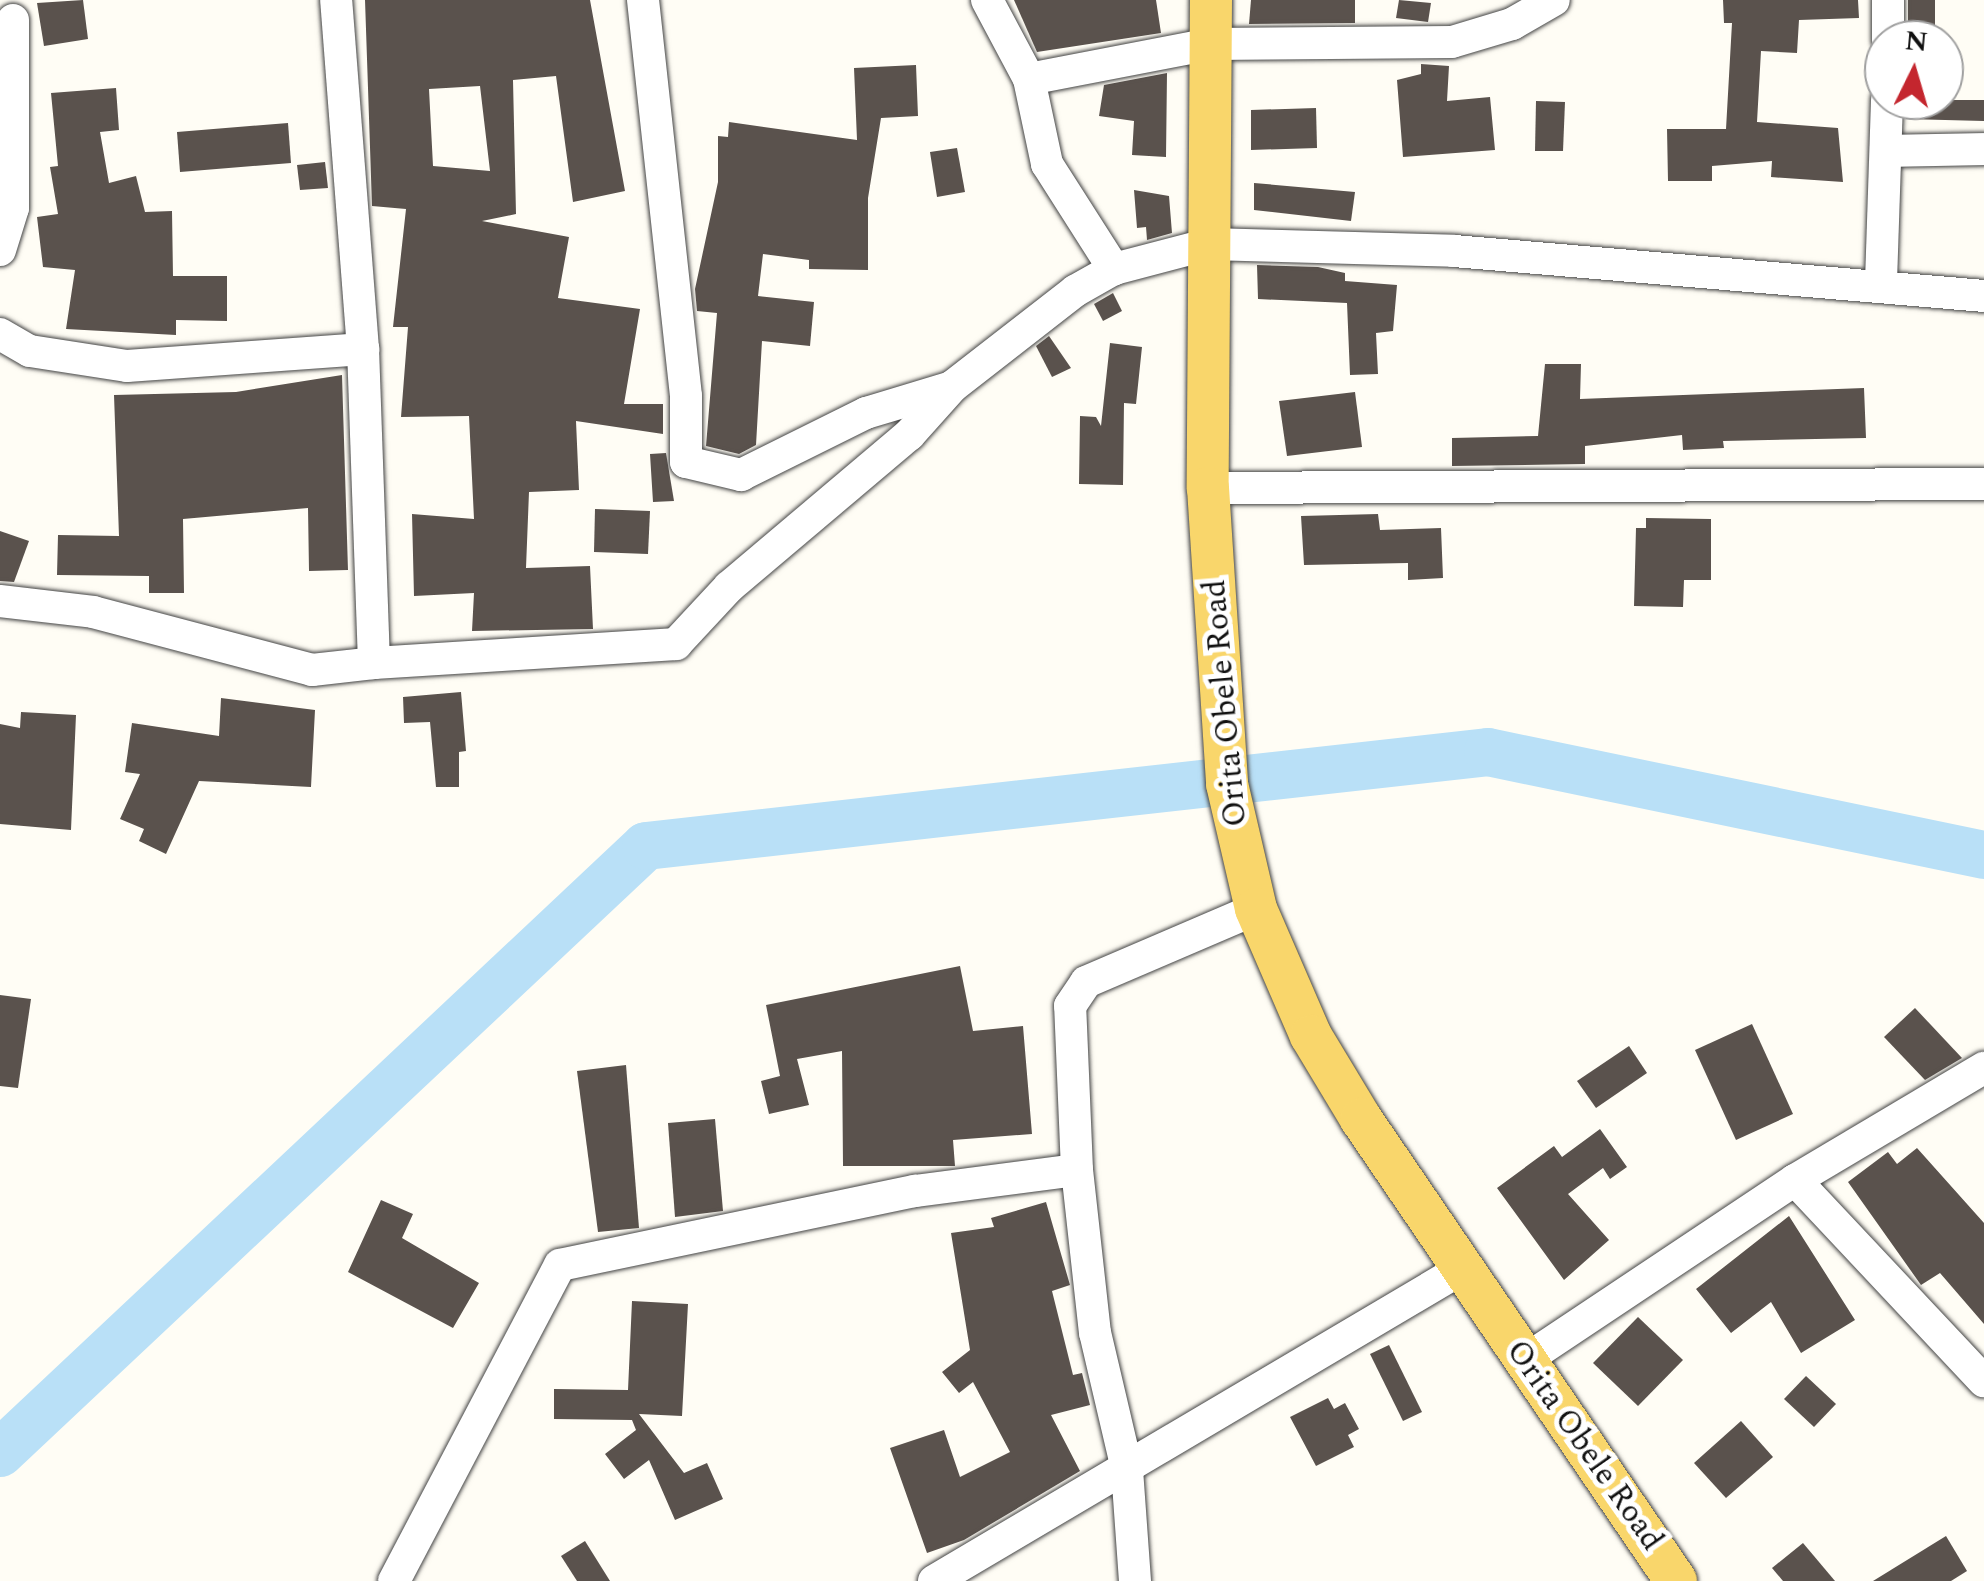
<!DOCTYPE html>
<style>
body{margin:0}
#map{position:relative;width:1984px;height:1581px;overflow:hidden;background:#fffdf5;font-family:Spectral,serif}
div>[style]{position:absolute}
.river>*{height:48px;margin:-24px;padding:0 24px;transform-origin:24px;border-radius:24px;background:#b9e0f7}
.building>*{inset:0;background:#5a524d}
.roads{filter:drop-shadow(0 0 2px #444) drop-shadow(0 0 2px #444)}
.minor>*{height:32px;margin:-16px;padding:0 16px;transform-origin:16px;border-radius:16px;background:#fff}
.major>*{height:42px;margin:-21px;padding:0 21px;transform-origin:21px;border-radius:21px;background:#f9d66b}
span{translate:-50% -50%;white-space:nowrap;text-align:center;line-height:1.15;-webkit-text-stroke:10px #fff;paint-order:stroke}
.street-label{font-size:32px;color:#111}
.north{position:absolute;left:1864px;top:20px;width:100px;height:100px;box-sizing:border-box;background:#fff;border:2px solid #a0a0a0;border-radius:50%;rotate:5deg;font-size:28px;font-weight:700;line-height:40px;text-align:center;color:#111}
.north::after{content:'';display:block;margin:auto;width:35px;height:45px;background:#c4262e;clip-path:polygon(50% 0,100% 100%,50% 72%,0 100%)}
</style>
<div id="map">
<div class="river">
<i style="left:0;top:1453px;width:886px;rotate:-43.22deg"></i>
<i style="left:646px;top:846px;width:847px;rotate:-6.37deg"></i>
<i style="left:1488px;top:752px;width:507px;rotate:11.73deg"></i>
</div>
<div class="building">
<i style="clip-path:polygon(83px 0,88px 39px,44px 46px,37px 3px)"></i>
<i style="clip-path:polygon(evenodd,365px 0,590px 0,625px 191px,573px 202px,556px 76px,513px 80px,516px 214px,482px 221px,569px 237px,558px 298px,640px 309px,624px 404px,663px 404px,663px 434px,576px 421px,579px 490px,529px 492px,526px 568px,590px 566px,593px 629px,472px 631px,474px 593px,414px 596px,412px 514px,474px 519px,469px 416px,401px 417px,408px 327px,393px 327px,406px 209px,372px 206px,365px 0,480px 86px,490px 171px,433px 166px,429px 89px,480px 86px)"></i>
<i style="clip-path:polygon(1014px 0,1156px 0,1161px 33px,1037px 52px)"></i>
<i style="clip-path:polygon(1251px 0,1355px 0,1355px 23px,1249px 24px)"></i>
<i style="clip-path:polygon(1399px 0,1431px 3px,1428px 22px,1396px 18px)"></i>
<i style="clip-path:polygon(1723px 0,1858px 0,1859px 18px,1799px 20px,1797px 53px,1761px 51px,1757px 122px,1838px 128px,1843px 182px,1771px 177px,1772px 161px,1712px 166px,1712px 181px,1668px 181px,1667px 129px,1726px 129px,1732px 23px,1724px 23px)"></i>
<i style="clip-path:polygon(1908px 0,1935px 0,1935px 40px,1908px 40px)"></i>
<i style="clip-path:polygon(1421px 64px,1449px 66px,1447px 101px,1490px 97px,1495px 150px,1403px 157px,1397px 80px,1421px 74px)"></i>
<i style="clip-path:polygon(916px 65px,918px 116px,881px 118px,868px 198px,868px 270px,809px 269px,809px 260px,763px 254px,758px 296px,814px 302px,810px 346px,762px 341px,756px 445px,739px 454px,706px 446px,717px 313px,697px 311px,695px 289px,718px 182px,718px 136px,728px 137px,729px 122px,857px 140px,854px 68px)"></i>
<i style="clip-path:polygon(1167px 73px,1166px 157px,1132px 155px,1134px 121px,1099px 116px,1104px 85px)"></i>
<i style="clip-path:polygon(116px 88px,119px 130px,100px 132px,109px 183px,136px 176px,145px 212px,172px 211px,173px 276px,227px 276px,227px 321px,176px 320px,176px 335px,66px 329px,75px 270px,43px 267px,37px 217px,58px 214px,50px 167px,58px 166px,51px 93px)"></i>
<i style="clip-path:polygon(1907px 100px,1984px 100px,1984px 121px,1906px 119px)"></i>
<i style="clip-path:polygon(1536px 101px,1565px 102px,1563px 151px,1535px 151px)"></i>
<i style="clip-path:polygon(1316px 108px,1317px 148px,1251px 150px,1251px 110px)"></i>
<i style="clip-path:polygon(288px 123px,291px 163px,180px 172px,177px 132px)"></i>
<i style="clip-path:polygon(957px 148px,965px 192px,937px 197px,930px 152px)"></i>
<i style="clip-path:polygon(325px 162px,328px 188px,300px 190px,297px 165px)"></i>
<i style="clip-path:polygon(1254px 183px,1355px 192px,1351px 221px,1254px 210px)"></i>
<i style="clip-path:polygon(1134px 190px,1169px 196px,1172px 233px,1147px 240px,1146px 227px,1137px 228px)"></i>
<i style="clip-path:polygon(1257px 265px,1318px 267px,1345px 273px,1345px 281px,1397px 285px,1393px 331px,1376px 333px,1378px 374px,1350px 375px,1347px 303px,1258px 299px)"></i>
<i style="clip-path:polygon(1113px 293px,1122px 311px,1103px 321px,1094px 304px)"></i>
<i style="clip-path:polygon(1049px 336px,1071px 368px,1052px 377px,1036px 346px)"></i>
<i style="clip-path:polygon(1110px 343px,1142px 347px,1136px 404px,1124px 403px,1123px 485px,1079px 484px,1080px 416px,1096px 417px,1101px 426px)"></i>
<i style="clip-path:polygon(1545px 364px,1581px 364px,1580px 399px,1864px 388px,1866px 438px,1723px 441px,1724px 448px,1683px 450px,1682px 435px,1585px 446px,1585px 464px,1452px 466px,1452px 438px,1538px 436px)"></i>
<i style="clip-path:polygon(342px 375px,348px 570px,309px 571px,308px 508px,183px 519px,184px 593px,149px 593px,149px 576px,57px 575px,58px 535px,119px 536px,114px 395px,236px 392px)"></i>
<i style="clip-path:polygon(1355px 392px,1362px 447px,1287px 456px,1279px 401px)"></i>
<i style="clip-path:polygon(666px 453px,674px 501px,653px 502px,650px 454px)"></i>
<i style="clip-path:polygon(595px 509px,650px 511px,648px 554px,594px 552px)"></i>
<i style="clip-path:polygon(1378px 514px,1380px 530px,1441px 528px,1443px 578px,1408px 580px,1408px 563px,1304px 565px,1301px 516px)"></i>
<i style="clip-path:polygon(1646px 518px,1711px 519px,1711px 580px,1684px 580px,1683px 607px,1634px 606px,1636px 528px,1646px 528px)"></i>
<i style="clip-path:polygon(0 531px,29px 541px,14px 582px,0 581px)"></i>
<i style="clip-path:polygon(461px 692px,466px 751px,459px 752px,459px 787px,436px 787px,430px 722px,404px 723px,403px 697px)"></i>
<i style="clip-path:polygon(221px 698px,315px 710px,311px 787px,199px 781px,166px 854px,139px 841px,144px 829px,120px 819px,140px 774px,125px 772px,132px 723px,219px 736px)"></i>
<i style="clip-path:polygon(21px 712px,76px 715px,71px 830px,0 824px,0 724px,20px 728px)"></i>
<i style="clip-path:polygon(960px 966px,973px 1031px,1023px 1026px,1032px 1134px,953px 1140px,955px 1166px,843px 1166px,842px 1051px,797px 1059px,809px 1105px,769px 1114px,761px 1081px,780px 1076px,766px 1005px)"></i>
<i style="clip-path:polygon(0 995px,31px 999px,18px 1088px,0 1086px)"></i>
<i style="clip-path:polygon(1915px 1008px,1962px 1058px,1925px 1080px,1884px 1037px)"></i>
<i style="clip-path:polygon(1752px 1024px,1793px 1114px,1736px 1140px,1695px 1050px)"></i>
<i style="clip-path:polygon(1629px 1046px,1647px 1073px,1596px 1108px,1577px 1081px)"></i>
<i style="clip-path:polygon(626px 1065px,639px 1228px,598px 1232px,577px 1071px)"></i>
<i style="clip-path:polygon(715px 1119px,723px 1211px,675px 1217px,668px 1123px)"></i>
<i style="clip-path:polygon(1600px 1129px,1627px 1167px,1610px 1179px,1603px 1168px,1568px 1194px,1609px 1240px,1564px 1280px,1497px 1188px,1554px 1146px,1562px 1157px)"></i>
<i style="clip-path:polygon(1917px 1148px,1984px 1223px,1984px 1324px,1940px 1273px,1921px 1285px,1848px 1182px,1888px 1152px,1897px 1164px)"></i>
<i style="clip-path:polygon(381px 1200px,413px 1214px,402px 1238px,479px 1283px,453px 1328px,348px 1272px)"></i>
<i style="clip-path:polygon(1046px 1202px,1070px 1285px,1052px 1291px,1073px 1375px,1082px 1373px,1090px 1405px,1051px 1415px,1080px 1471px,964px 1540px,927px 1553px,890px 1448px,944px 1430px,960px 1477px,1010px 1452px,973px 1382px,959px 1393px,942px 1372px,970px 1350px,951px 1233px,994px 1227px,991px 1218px)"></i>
<i style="clip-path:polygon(1789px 1216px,1855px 1320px,1801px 1353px,1771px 1302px,1731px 1333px,1696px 1289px)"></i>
<i style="clip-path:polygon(632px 1301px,688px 1304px,682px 1416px,639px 1414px,684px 1473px,707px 1463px,723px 1499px,675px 1520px,649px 1460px,624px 1479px,605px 1454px,636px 1430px,632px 1420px,554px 1419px,554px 1389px,628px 1390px)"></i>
<i style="clip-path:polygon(1638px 1317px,1683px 1360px,1638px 1406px,1593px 1363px)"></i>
<i style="clip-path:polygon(1389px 1345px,1422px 1412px,1403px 1421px,1370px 1354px)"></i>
<i style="clip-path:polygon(1806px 1376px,1836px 1404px,1814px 1427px,1784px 1399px)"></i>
<i style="clip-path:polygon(1328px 1398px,1334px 1409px,1345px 1403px,1359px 1429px,1348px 1435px,1354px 1447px,1316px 1466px,1290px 1417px)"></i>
<i style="clip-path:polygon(1741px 1421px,1773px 1457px,1726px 1498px,1694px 1463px)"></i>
<i style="clip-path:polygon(1946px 1536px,1967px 1571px,1951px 1581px,1873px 1581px)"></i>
<i style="clip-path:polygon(585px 1541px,610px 1581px,577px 1581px,561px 1556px)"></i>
<i style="clip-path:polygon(1803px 1543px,1835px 1581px,1783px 1581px,1772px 1568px)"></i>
</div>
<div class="roads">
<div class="minor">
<i style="left:643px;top:0;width:398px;rotate:83.8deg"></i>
<i style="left:686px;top:396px;width:66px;rotate:90deg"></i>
<i style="left:686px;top:462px;width:57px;rotate:13.3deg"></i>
<i style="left:741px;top:475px;width:140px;rotate:-26.4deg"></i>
<i style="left:866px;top:413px;width:87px;rotate:-16.8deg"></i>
<i style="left:987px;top:0;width:89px;rotate:62deg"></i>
<i style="left:1029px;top:79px;width:185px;rotate:-10.9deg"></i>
<i style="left:1211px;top:44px;width:241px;rotate:-0.5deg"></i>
<i style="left:1452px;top:42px;width:63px;rotate:-16.7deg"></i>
<i style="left:1512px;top:24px;width:48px;rotate:-29.7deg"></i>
<i style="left:1888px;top:40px;width:40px;rotate:-90deg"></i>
<i style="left:1029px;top:79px;width:87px;rotate:78deg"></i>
<i style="left:1047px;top:164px;width:125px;rotate:57.5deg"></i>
<i style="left:1887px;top:151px;width:97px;rotate:-1.2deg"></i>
<i style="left:0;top:250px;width:44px;rotate:-72.8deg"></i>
<i style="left:13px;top:208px;width:188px;rotate:-90deg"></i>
<i style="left:1881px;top:282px;width:182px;rotate:-88.1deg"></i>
<i style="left:0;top:334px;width:34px;rotate:30deg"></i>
<i style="left:30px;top:351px;width:98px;rotate:8.8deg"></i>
<i style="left:127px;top:366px;width:237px;rotate:-4.1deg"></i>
<i style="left:1208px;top:488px;width:776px;rotate:-0.3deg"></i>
<i style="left:0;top:601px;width:94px;rotate:6.7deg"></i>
<i style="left:93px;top:612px;width:227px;rotate:14.8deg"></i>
<i style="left:312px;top:670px;width:62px;rotate:-6.4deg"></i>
<i style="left:374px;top:663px;width:314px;rotate:-92deg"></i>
<i style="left:363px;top:349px;width:350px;rotate:-94.4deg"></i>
<i style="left:374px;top:663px;width:303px;rotate:-3.6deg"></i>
<i style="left:676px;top:644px;width:78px;rotate:-47.1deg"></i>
<i style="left:729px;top:587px;width:236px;rotate:-40.2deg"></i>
<i style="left:909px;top:435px;width:66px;rotate:-48.1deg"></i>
<i style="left:953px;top:386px;width:155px;rotate:-37.9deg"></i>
<i style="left:1075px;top:291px;width:45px;rotate:-29.4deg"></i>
<i style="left:1114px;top:269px;width:98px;rotate:-14.7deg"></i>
<i style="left:1209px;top:244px;width:245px;rotate:1.6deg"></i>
<i style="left:1454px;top:251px;width:532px;rotate:4.85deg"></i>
<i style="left:1795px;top:1180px;width:276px;rotate:46.8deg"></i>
<i style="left:1525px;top:1360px;width:324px;rotate:-33.7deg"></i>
<i style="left:1795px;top:1180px;width:220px;rotate:-30.7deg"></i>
<i style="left:394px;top:1581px;width:357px;rotate:-62.3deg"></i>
<i style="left:560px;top:1265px;width:363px;rotate:-11.8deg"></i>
<i style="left:915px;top:1191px;width:163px;rotate:-7.4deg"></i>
<i style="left:934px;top:1581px;width:611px;rotate:-30.59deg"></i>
<i style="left:1135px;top:1581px;width:112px;rotate:-94.1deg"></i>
<i style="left:1127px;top:1469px;width:140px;rotate:-103.2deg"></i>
<i style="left:1095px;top:1333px;width:164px;rotate:-96.3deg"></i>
<i style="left:1077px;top:1170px;width:164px;rotate:-92.4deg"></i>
<i style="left:1070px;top:1006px;width:29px;rotate:-56deg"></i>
<i style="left:1086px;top:982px;width:185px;rotate:-23.2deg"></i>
</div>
<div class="major">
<i style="left:1211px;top:0;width:488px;rotate:90.4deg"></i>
<i style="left:1208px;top:488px;width:297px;rotate:86.3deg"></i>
<i style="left:1227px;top:784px;width:128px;rotate:76.9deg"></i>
<i style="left:1256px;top:909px;width:138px;rotate:66.6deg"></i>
<i style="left:1311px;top:1036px;width:97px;rotate:58.9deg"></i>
<i style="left:1361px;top:1119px;width:559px;rotate:55.71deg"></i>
</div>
</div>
<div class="street-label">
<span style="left:1226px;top:703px;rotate:-95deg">Orita Obele Road</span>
<span style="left:1584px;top:1446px;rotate:55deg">Orita Obele Road</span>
</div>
<div class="north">N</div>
</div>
